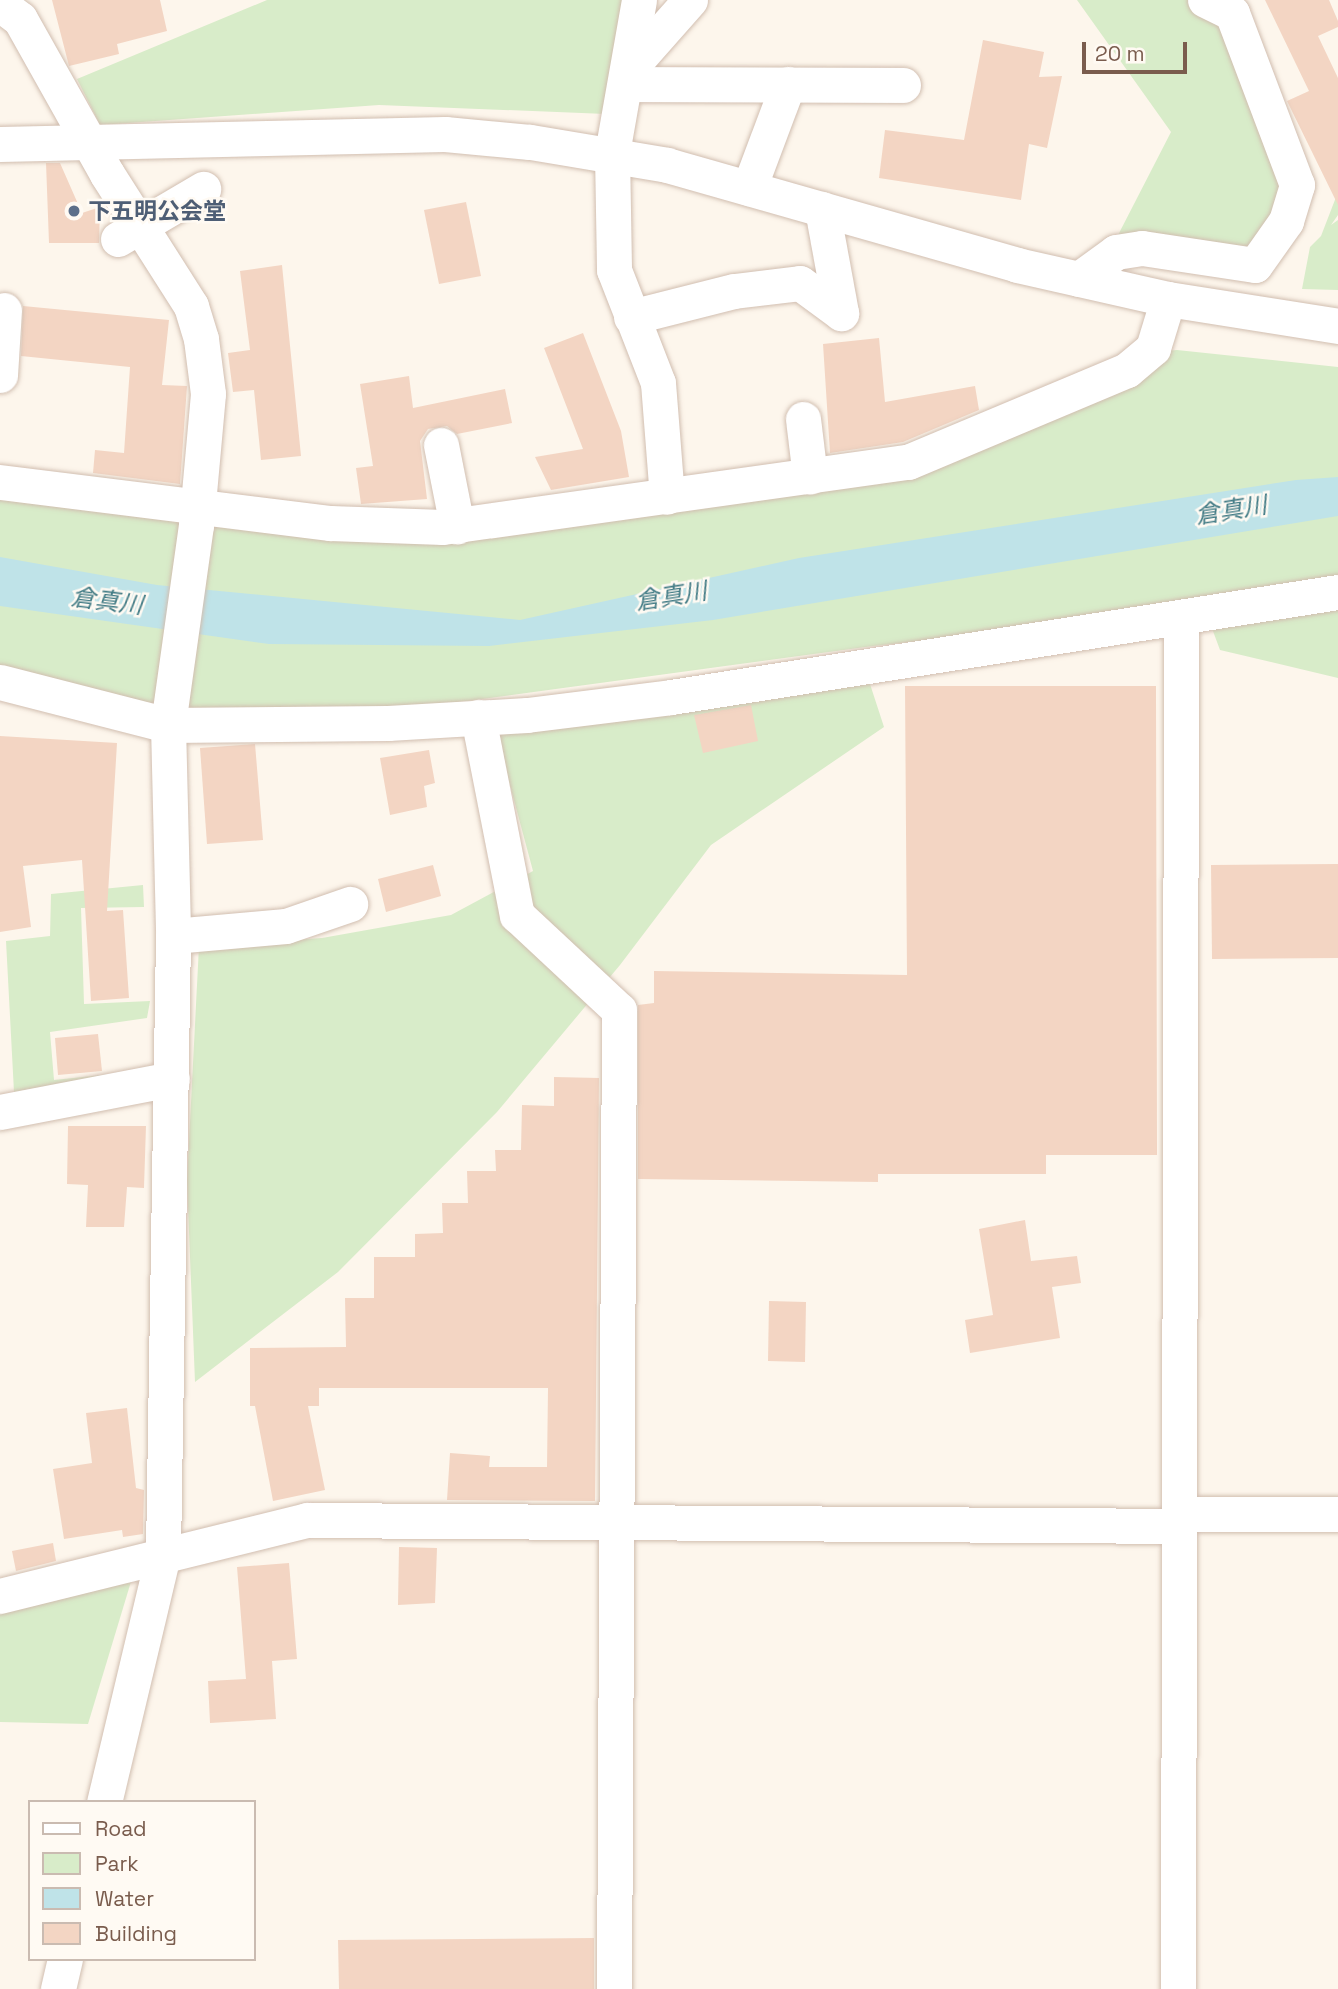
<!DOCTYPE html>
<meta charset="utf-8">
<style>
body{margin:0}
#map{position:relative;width:1338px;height:1989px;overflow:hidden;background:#fdf6ec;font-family:"Space Grotesk","Noto Sans JP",sans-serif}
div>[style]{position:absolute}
.green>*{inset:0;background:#d8ecc9}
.water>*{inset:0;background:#bfe3e8}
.building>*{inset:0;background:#f3d5c3}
.roads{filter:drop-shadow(0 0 2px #d1beb0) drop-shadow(0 0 2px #d1beb0)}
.minor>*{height:35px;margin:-17.5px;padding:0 17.5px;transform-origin:17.5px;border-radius:17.5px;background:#fff}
.dots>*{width:19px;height:19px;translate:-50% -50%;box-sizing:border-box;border:4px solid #fffaf3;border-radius:50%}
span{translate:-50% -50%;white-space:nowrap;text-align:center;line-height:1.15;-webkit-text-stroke:5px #fffaf3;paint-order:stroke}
.service-label{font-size:23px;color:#4e5e75;font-weight:700}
.left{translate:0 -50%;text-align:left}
.water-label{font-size:24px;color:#437c86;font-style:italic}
.legend{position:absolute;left:28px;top:1800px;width:228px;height:161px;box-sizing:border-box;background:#fffaf3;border:2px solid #cabbb1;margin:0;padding:9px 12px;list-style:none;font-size:21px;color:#7a5c4d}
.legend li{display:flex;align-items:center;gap:14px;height:35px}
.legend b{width:35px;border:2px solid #cabbb1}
.scale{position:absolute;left:1082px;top:42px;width:105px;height:32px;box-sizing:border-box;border:4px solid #7a5c4d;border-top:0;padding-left:9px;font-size:21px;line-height:24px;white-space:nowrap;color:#7a5c4d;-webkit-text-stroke:5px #fffaf3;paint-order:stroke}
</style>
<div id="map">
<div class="green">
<i style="clip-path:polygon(267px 0,632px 0,606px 114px,379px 105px,100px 125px,77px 79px)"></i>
<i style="clip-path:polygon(1077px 0,1205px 0,1232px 13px,1297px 185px,1255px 265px,1116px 239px,1171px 132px)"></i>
<i style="clip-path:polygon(1338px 192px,1338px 215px,1331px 225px,1338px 220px,1338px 290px,1302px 289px,1310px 247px,1321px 236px)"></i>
<i style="clip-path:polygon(1177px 350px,1338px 367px,1338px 678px,1220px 650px,1207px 615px,1270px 603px,873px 646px,298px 724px,0 681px,0 483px,330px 523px,908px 462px,1149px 352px)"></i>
<i style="clip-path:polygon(870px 684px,884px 727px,711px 845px,620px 965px,497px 1112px,338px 1272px,195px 1382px,187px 1181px,199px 946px,322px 938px,451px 915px,533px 871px,496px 733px)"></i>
<i style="clip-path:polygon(143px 885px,144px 907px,81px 908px,84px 1004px,150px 1001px,147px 1018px,50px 1032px,54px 1080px,140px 1071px,14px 1092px,6px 941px,50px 936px,51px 894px)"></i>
<i style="clip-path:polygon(133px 1575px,88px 1724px,0 1722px,0 1607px)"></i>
</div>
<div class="water">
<i style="clip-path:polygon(1338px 477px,1338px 516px,713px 620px,489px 646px,269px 644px,0 606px,0 557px,157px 585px,520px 620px,799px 558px,1296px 480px)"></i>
</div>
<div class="building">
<i style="clip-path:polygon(52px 0,160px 0,167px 31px,117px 44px,119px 54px,69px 66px)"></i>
<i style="clip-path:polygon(1265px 0,1329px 0,1338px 21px,1338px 27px,1318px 36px,1338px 78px,1338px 205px,1287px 101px,1309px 91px)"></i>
<i style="clip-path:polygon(983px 40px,1044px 52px,1039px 77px,1062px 76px,1047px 148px,1029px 144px,1021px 200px,879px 178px,885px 130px,964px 140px)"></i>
<i style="clip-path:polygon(46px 163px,60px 163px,82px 213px,100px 207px,99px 243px,49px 243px)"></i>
<i style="clip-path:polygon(466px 202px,481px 276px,439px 284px,424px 210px)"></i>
<i style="clip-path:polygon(282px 265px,301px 456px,261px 460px,254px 390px,233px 392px,228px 353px,250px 350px,240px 271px)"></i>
<i style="clip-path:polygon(23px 306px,169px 320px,162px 385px,187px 386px,180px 484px,93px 473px,95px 450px,124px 453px,130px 367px,21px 356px)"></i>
<i style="clip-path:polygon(583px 333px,621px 431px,629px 477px,551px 490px,535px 457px,583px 449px,544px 348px)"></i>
<i style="clip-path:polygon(879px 338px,885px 402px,975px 386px,979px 410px,903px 442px,830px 453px,823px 344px)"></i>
<i style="clip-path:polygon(409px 376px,413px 408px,505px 389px,512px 423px,457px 434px,447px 426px,428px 429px,420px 441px,427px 499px,361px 504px,356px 468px,373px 466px,360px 384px)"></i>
<i style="clip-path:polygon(905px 686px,1156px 686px,1157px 1155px,1046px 1155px,1046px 1174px,878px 1174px,878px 1182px,638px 1179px,638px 1005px,654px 1003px,654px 971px,907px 975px)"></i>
<i style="clip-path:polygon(751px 705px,758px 741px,703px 753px,694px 715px)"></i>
<i style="clip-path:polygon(0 736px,117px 743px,107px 911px,123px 910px,129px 998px,91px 1001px,82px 860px,23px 866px,31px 927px,0 932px)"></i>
<i style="clip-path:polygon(255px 744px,263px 840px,207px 844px,200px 748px)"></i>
<i style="clip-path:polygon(429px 750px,435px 783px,424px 786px,427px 807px,390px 815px,380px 758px)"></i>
<i style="clip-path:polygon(1338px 864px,1338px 958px,1212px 959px,1211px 865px)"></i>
<i style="clip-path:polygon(433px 865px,441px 896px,386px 912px,378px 879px)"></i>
<i style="clip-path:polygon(98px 1034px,102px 1071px,58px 1075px,55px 1038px)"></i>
<i style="clip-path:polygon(554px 1077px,599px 1078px,595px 1501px,447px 1500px,450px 1453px,490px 1456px,489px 1467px,547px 1467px,548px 1388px,319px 1388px,319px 1406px,308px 1406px,325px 1490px,273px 1501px,255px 1406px,250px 1406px,250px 1348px,346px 1347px,345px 1298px,374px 1298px,374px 1257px,415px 1257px,415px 1234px,443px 1233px,442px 1203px,468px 1203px,467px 1171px,496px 1171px,495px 1150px,521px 1150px,522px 1105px,554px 1106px)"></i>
<i style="clip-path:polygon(68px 1126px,146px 1126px,144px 1188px,127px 1187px,124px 1227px,86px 1227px,88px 1185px,67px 1184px)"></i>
<i style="clip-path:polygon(1025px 1220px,1031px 1261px,1077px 1256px,1081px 1283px,1052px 1287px,1060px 1338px,970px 1353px,965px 1320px,993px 1315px,979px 1229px)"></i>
<i style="clip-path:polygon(769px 1301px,806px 1302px,805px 1362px,768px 1361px)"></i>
<i style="clip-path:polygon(127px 1408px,136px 1488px,144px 1490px,143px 1534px,123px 1537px,122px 1530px,64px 1539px,53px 1469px,92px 1463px,86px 1413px)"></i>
<i style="clip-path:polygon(53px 1543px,56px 1561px,16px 1571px,12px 1551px)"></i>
<i style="clip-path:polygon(399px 1547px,437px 1548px,435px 1603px,398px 1605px)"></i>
<i style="clip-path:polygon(289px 1563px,297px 1659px,272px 1661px,276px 1719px,210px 1723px,208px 1681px,246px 1679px,237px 1567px)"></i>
<i style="clip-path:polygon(594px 1938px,594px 1989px,339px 1989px,338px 1940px)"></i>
</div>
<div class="roads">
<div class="minor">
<i style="left:639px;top:0;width:155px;rotate:100deg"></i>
<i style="left:612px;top:153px;width:117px;rotate:89deg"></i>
<i style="left:614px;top:270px;width:121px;rotate:68.7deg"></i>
<i style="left:658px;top:383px;width:114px;rotate:85.5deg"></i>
<i style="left:690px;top:0;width:80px;rotate:131.5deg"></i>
<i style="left:637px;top:60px;width:26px;rotate:113deg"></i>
<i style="left:627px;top:84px;width:276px;rotate:0.2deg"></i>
<i style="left:0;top:4px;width:25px;rotate:37deg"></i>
<i style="left:20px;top:19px;width:178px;rotate:60.7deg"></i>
<i style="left:107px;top:174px;width:156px;rotate:57.5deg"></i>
<i style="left:191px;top:306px;width:34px;rotate:73deg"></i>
<i style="left:201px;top:339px;width:55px;rotate:82.7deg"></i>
<i style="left:208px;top:394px;width:132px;rotate:95.2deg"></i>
<i style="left:196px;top:525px;width:202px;rotate:98deg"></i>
<i style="left:168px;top:725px;width:211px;rotate:88.6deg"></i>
<i style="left:173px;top:936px;width:619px;rotate:90.93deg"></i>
<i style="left:163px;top:1555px;width:254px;rotate:103.4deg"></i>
<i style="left:0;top:144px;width:445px;rotate:-1.3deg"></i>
<i style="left:445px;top:134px;width:85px;rotate:5.4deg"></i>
<i style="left:530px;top:142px;width:139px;rotate:9.5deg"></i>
<i style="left:667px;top:165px;width:364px;rotate:15.9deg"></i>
<i style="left:1017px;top:265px;width:155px;rotate:12.7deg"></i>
<i style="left:1168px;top:299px;width:172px;rotate:9deg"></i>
<i style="left:749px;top:188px;width:111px;rotate:-69.4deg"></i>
<i style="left:822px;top:209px;width:106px;rotate:79.6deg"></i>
<i style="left:118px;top:239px;width:99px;rotate:-30.5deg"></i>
<i style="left:1079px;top:279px;width:46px;rotate:-36.1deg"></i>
<i style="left:1116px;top:252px;width:26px;rotate:-9deg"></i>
<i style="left:1142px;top:248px;width:114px;rotate:8.6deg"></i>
<i style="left:1255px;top:265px;width:54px;rotate:-54.8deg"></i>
<i style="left:1286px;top:221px;width:38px;rotate:-73deg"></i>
<i style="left:1297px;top:185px;width:184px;rotate:-110.7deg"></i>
<i style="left:1232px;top:13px;width:30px;rotate:-154deg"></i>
<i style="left:631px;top:317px;width:106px;rotate:-14.2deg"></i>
<i style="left:734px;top:291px;width:66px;rotate:-6.9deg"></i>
<i style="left:800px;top:283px;width:51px;rotate:36.2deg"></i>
<i style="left:0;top:375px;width:65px;rotate:-86.5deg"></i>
<i style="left:803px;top:419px;width:58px;rotate:83.1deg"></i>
<i style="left:441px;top:445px;width:83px;rotate:78.8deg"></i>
<i style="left:0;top:482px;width:333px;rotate:7.1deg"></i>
<i style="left:330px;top:523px;width:113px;rotate:2deg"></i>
<i style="left:443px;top:527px;width:470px;rotate:-8deg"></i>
<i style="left:908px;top:462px;width:238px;rotate:-22.8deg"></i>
<i style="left:1127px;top:370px;width:34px;rotate:-40deg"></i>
<i style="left:1153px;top:348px;width:51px;rotate:-73deg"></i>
<i style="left:0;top:682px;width:173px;rotate:14.4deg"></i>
<i style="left:168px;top:725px;width:220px;rotate:-0.5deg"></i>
<i style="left:388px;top:723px;width:139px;rotate:-3.3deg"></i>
<i style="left:527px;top:715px;width:145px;rotate:-7.1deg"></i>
<i style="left:671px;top:697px;width:675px;rotate:-8.95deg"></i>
<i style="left:478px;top:717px;width:202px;rotate:78.9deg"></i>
<i style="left:517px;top:915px;width:139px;rotate:43deg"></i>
<i style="left:619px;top:1010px;width:979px;rotate:90.29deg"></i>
<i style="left:173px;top:936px;width:113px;rotate:-5.1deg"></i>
<i style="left:286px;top:926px;width:68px;rotate:-19deg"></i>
<i style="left:0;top:1112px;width:175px;rotate:-10.9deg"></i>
<i style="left:1178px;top:1514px;width:160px"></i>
<i style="left:0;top:1596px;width:316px;rotate:-13.9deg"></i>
<i style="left:307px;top:1520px;width:871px;rotate:0.39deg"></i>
<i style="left:58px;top:1989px;width:31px;rotate:-77deg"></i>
<i style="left:1178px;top:1989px;width:1369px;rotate:-89.87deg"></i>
</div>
</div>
<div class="dots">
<i style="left:74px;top:211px;background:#5c6f8a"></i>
</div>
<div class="service-label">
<span class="left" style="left:88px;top:211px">下五明公会堂</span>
</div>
<div class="water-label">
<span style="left:1231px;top:510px;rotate:-9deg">倉真川</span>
<span style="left:671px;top:596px;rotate:-9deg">倉真川</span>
<span style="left:107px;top:601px;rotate:7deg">倉真川</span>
</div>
<ul class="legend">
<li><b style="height:9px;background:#fff"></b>Road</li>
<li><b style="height:19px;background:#d8ecc9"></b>Park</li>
<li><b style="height:19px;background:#bfe3e8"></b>Water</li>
<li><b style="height:19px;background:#f3d5c3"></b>Building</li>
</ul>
<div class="scale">20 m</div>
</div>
